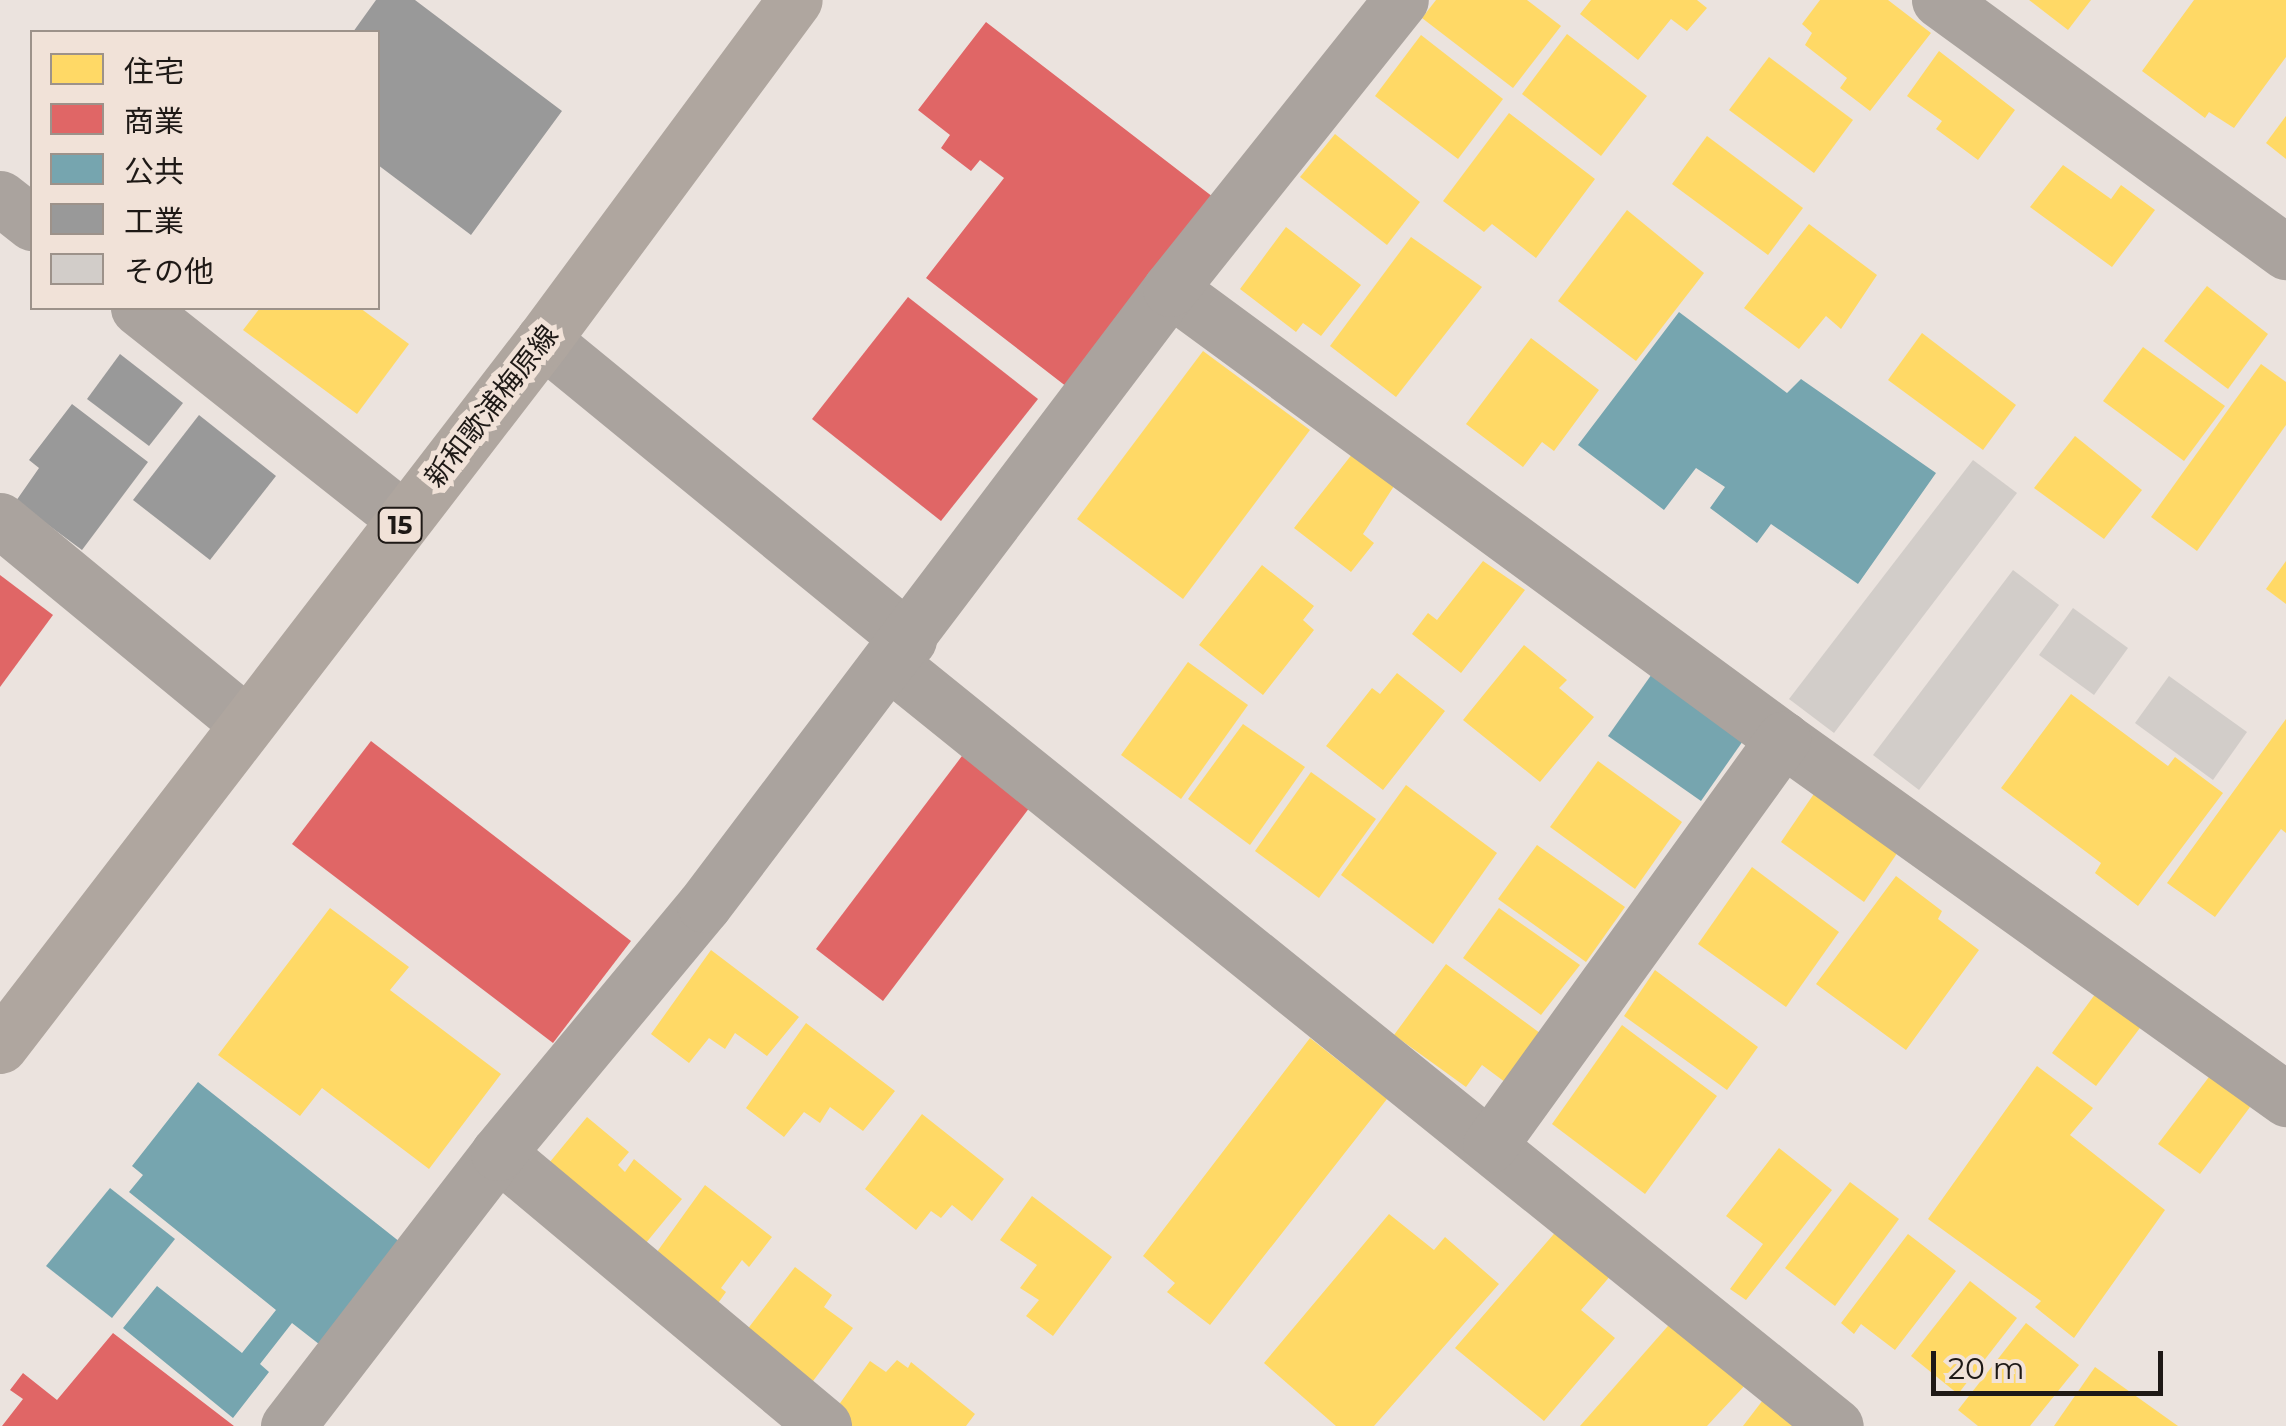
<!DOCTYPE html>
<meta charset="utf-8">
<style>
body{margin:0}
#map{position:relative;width:2286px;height:1426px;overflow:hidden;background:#ebe3de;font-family:Montserrat,"Noto Sans JP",sans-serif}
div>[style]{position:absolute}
.homes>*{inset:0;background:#ffd966}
.shops>*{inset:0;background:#e06666}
.public>*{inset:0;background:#76a5af}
.industry>*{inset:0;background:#999}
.building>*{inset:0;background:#d2cdc9}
.street>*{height:55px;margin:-27.5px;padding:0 27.5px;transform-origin:27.5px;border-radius:27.5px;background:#aaa39e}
.primary>*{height:55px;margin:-27.5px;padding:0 27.5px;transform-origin:27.5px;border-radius:27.5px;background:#afa69f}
span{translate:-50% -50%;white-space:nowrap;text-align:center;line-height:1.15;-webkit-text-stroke:10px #f1e2d8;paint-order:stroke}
.shield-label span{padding:2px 8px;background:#f1e2d8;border:2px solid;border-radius:8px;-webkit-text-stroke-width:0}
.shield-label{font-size:25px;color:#1e1916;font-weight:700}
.street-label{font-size:28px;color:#1e1916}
.legend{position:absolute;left:30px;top:30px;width:350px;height:280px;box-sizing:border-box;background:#f1e2d8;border:2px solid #9d928a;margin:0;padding:12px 18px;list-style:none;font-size:30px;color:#1e1916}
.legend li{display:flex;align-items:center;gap:20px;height:50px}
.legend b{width:50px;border:2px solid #9d928a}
.scale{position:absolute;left:1931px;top:1351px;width:232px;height:45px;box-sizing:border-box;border:5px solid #1e1916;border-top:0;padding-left:12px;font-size:30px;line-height:35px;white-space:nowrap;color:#1e1916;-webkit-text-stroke:8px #f1e2d8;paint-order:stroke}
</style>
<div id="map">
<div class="homes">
<i style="clip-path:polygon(1436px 0,1527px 0,1561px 26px,1513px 88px,1422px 18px)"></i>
<i style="clip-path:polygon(1591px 0,1697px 0,1707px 8px,1687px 31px,1671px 19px,1638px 60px,1580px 14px)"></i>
<i style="clip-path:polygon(1820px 0,1888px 0,1931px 33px,1870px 111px,1840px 88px,1847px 78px,1805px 45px,1812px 33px,1802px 24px)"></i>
<i style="clip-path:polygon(2029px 0,2091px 0,2068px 30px)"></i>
<i style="clip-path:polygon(2194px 0,2286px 0,2286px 57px,2234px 128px,2209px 112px,2205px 118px,2142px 71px)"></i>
<i style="clip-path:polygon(1567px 34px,1647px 96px,1601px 156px,1522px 94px)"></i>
<i style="clip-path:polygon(1421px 35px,1503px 99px,1458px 159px,1375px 96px)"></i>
<i style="clip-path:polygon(1939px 51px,2015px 110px,1978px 160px,1936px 129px,1942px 121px,1907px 96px)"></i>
<i style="clip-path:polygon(1769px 57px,1853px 120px,1814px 173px,1729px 110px)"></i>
<i style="clip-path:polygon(1509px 113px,1595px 179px,1536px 258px,1492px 224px,1484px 232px,1443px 201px)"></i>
<i style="clip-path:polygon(2286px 116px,2286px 159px,2266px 143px)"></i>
<i style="clip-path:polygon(1335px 134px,1420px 202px,1387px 245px,1300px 177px)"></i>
<i style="clip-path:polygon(1707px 136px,1803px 208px,1768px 255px,1672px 184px)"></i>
<i style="clip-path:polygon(2063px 165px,2111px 199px,2121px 185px,2155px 210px,2112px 267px,2030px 207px)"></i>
<i style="clip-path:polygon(1627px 210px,1704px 273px,1636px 361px,1558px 301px)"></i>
<i style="clip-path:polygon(1809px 224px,1877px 275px,1841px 329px,1826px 316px,1799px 349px,1744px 308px)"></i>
<i style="clip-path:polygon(1286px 227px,1361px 285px,1321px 336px,1303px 323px,1296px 332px,1240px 289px)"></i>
<i style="clip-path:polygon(1411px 237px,1482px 287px,1396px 397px,1330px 346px)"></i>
<i style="clip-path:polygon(2207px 286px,2268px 334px,2228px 389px,2164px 341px)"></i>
<i style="clip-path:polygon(260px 308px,360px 308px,409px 344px,357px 414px,243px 330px)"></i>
<i style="clip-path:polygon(1922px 333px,2016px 405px,1983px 450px,1888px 380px)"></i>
<i style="clip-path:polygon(1531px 338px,1599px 390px,1554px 451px,1542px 442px,1523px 467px,1466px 424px)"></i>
<i style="clip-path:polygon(2143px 347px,2225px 406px,2184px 461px,2103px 401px)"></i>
<i style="clip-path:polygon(1203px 351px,1310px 430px,1183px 599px,1077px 519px)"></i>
<i style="clip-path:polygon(2261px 364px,2286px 382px,2286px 425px,2197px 551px,2151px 517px)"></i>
<i style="clip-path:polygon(2075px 436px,2142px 490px,2104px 539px,2034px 488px)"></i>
<i style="clip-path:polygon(1353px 453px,1396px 483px,1363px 534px,1374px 543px,1351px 572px,1294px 528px)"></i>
<i style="clip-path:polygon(1483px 561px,1525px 590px,1461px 673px,1412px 634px,1428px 613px,1437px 620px)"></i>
<i style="clip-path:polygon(2286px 561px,2286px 604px,2266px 589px)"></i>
<i style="clip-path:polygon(1262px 565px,1314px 606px,1303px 620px,1314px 630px,1263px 695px,1199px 645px)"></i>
<i style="clip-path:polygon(1524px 645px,1567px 680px,1559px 688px,1594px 717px,1540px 782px,1463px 720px)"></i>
<i style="clip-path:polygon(1188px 662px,1248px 705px,1181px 799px,1121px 755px)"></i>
<i style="clip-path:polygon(1397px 673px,1445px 711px,1383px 790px,1326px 746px,1372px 688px,1380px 694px)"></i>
<i style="clip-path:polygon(2071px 694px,2168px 766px,2175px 757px,2223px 793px,2138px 906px,2095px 873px,2101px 863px,2001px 788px)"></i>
<i style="clip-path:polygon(2286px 719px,2286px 833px,2281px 829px,2215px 917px,2167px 883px)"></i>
<i style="clip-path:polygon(1243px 724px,1305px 767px,1250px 845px,1188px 799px)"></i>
<i style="clip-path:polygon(1598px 761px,1682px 822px,1635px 889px,1550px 827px)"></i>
<i style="clip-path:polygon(1311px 772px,1376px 819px,1319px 898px,1255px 851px)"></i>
<i style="clip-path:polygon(1822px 782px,1902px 846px,1864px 902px,1781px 842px)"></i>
<i style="clip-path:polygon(1406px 785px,1497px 853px,1433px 944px,1341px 875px)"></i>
<i style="clip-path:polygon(1537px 845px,1625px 907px,1586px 962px,1498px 899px)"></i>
<i style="clip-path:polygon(1752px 867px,1839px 932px,1786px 1007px,1698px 944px)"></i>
<i style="clip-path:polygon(1896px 876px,1942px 911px,1938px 919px,1979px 950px,1906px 1050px,1816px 984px)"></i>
<i style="clip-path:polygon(330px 908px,409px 967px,390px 990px,501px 1074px,429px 1169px,322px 1088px,300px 1116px,218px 1055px)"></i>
<i style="clip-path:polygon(1499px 908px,1580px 965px,1541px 1015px,1463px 958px)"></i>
<i style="clip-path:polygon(711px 950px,799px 1017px,767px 1056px,735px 1033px,725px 1049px,709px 1038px,689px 1063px,651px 1034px)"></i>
<i style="clip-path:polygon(1446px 964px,1544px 1036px,1509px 1085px,1482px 1065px,1466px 1087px,1394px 1035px)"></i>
<i style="clip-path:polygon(1655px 970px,1758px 1047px,1727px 1090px,1624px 1016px)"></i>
<i style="clip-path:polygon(2104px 982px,2149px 1016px,2096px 1086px,2052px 1053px)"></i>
<i style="clip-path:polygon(806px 1023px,895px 1091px,863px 1131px,830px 1107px,820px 1123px,804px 1112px,784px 1137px,746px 1108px)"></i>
<i style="clip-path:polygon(1622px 1025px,1717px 1096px,1645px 1194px,1552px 1124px)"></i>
<i style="clip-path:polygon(1310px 1038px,1387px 1099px,1210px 1325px,1167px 1292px,1175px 1283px,1143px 1256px)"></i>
<i style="clip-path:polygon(2037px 1066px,2093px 1108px,2070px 1135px,2165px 1210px,2074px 1338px,2035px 1307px,2041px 1301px,1928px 1219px)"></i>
<i style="clip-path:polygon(2215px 1069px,2256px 1099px,2200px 1174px,2158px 1144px)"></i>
<i style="clip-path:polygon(922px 1114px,1004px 1179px,972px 1221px,952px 1205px,941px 1218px,931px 1211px,916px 1230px,865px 1189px)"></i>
<i style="clip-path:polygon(587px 1117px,629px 1152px,618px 1165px,625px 1172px,634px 1159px,682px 1199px,632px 1260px,535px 1180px)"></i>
<i style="clip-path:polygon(1779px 1148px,1832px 1190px,1746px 1300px,1730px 1289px,1763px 1244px,1726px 1216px)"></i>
<i style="clip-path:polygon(1850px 1182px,1899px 1219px,1835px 1306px,1785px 1268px)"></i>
<i style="clip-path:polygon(705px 1185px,772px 1237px,749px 1267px,742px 1260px,721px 1288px,726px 1292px,706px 1320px,644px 1270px)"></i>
<i style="clip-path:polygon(1032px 1196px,1112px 1257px,1053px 1336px,1026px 1316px,1039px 1300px,1020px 1288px,1037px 1265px,1000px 1240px)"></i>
<i style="clip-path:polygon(1389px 1214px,1434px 1250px,1445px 1237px,1499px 1284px,1374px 1426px,1336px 1426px,1264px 1363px)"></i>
<i style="clip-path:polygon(1559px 1228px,1612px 1274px,1581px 1310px,1615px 1338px,1544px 1421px,1455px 1348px)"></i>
<i style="clip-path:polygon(1908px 1234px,1956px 1271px,1895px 1350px,1861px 1324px,1854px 1334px,1841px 1323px)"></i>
<i style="clip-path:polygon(795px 1267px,832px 1295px,824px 1307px,853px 1328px,804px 1393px,737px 1343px)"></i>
<i style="clip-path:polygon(1970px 1281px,2017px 1318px,1958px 1394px,1911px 1356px)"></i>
<i style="clip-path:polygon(1675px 1318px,1748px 1382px,1707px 1426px,1580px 1426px)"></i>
<i style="clip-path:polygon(2026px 1323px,2079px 1365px,2030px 1426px,1978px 1426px,1958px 1410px)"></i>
<i style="clip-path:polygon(897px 1360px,908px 1368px,911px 1362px,975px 1414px,966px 1426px,852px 1426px,833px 1413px,870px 1361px,886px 1372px)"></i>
<i style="clip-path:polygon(2095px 1367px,2178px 1426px,2054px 1426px)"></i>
<i style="clip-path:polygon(1766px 1396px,1800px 1426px,1743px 1426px)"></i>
</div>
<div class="shops">
<i style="clip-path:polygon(986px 22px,1213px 197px,1067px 387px,926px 278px,1004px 178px,980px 160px,971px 171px,941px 148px,950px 135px,918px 110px)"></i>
<i style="clip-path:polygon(908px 297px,1038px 399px,941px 521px,812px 419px)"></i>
<i style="clip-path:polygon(0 575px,53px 615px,0 687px)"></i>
<i style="clip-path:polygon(371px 741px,631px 941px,553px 1043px,292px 844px)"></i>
<i style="clip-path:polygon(965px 752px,1033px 803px,883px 1001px,816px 949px)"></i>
<i style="clip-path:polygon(113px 1333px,234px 1426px,2px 1426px,23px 1399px,10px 1390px,23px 1373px,57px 1400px)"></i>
</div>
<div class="public">
<i style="clip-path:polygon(1679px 312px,1787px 393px,1801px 379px,1936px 473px,1858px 584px,1771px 524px,1757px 543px,1710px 508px,1725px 487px,1696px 468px,1664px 510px,1578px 445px)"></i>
<i style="clip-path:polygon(1659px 664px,1752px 728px,1701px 801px,1608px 736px)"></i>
<i style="clip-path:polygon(198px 1082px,405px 1246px,324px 1348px,292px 1323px,260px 1364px,269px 1372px,233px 1418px,123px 1328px,157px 1286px,242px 1353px,276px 1310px,129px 1192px,143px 1175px,132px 1166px)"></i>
<i style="clip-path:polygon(110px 1188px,175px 1239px,112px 1318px,46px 1266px)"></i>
</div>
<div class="industry">
<i style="clip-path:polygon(376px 0,415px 0,562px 111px,471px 235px,378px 165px,378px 32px,353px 32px)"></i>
<i style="clip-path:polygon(120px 354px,183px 403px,149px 446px,87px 399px)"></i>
<i style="clip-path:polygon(72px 404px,148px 462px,82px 550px,16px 501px,39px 468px,29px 460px)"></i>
<i style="clip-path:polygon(199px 415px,276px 476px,210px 560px,133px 500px)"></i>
</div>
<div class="building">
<i style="clip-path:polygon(1973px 460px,2017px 493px,1834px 733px,1789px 699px)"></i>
<i style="clip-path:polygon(2013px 570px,2059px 605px,1919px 790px,1873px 755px)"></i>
<i style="clip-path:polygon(2073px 608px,2128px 648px,2094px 695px,2039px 655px)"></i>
<i style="clip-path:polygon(2169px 676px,2247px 732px,2213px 780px,2135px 723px)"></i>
</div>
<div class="street">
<i style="left:1939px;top:0;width:429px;rotate:36deg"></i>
<i style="left:0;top:198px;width:41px;rotate:38deg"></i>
<i style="left:1170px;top:289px;width:760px;rotate:36.28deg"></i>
<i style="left:1783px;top:739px;width:619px;rotate:35.59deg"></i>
<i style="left:138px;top:308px;width:340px;rotate:38.4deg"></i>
<i style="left:543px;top:340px;width:473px;rotate:39.3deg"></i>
<i style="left:0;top:520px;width:318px;rotate:39.5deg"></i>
<i style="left:890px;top:663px;width:1215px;rotate:38.89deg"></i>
<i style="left:1490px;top:1145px;width:501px;rotate:-54.18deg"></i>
<i style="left:498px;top:1153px;width:425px;rotate:39.9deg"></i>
<i style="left:288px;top:1426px;width:344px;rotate:-52.4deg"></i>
<i style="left:498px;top:1153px;width:322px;rotate:-50.3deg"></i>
<i style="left:704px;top:905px;width:772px;rotate:-52.89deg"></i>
<i style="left:1170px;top:289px;width:370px;rotate:-51.4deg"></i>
</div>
<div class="primary">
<i style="left:0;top:1046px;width:891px;rotate:-52.44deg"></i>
<i style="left:543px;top:340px;width:423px;rotate:-53.5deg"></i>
</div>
<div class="shield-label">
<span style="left:400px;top:525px">15</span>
</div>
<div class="street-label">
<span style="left:491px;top:406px;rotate:-52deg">新和歌浦梅原線</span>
</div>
<ul class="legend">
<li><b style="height:28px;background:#ffd966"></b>住宅</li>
<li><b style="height:28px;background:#e06666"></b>商業</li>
<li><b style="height:28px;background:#76a5af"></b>公共</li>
<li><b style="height:28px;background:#999"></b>工業</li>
<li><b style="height:28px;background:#d2cdc9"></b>その他</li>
</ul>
<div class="scale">20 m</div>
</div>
